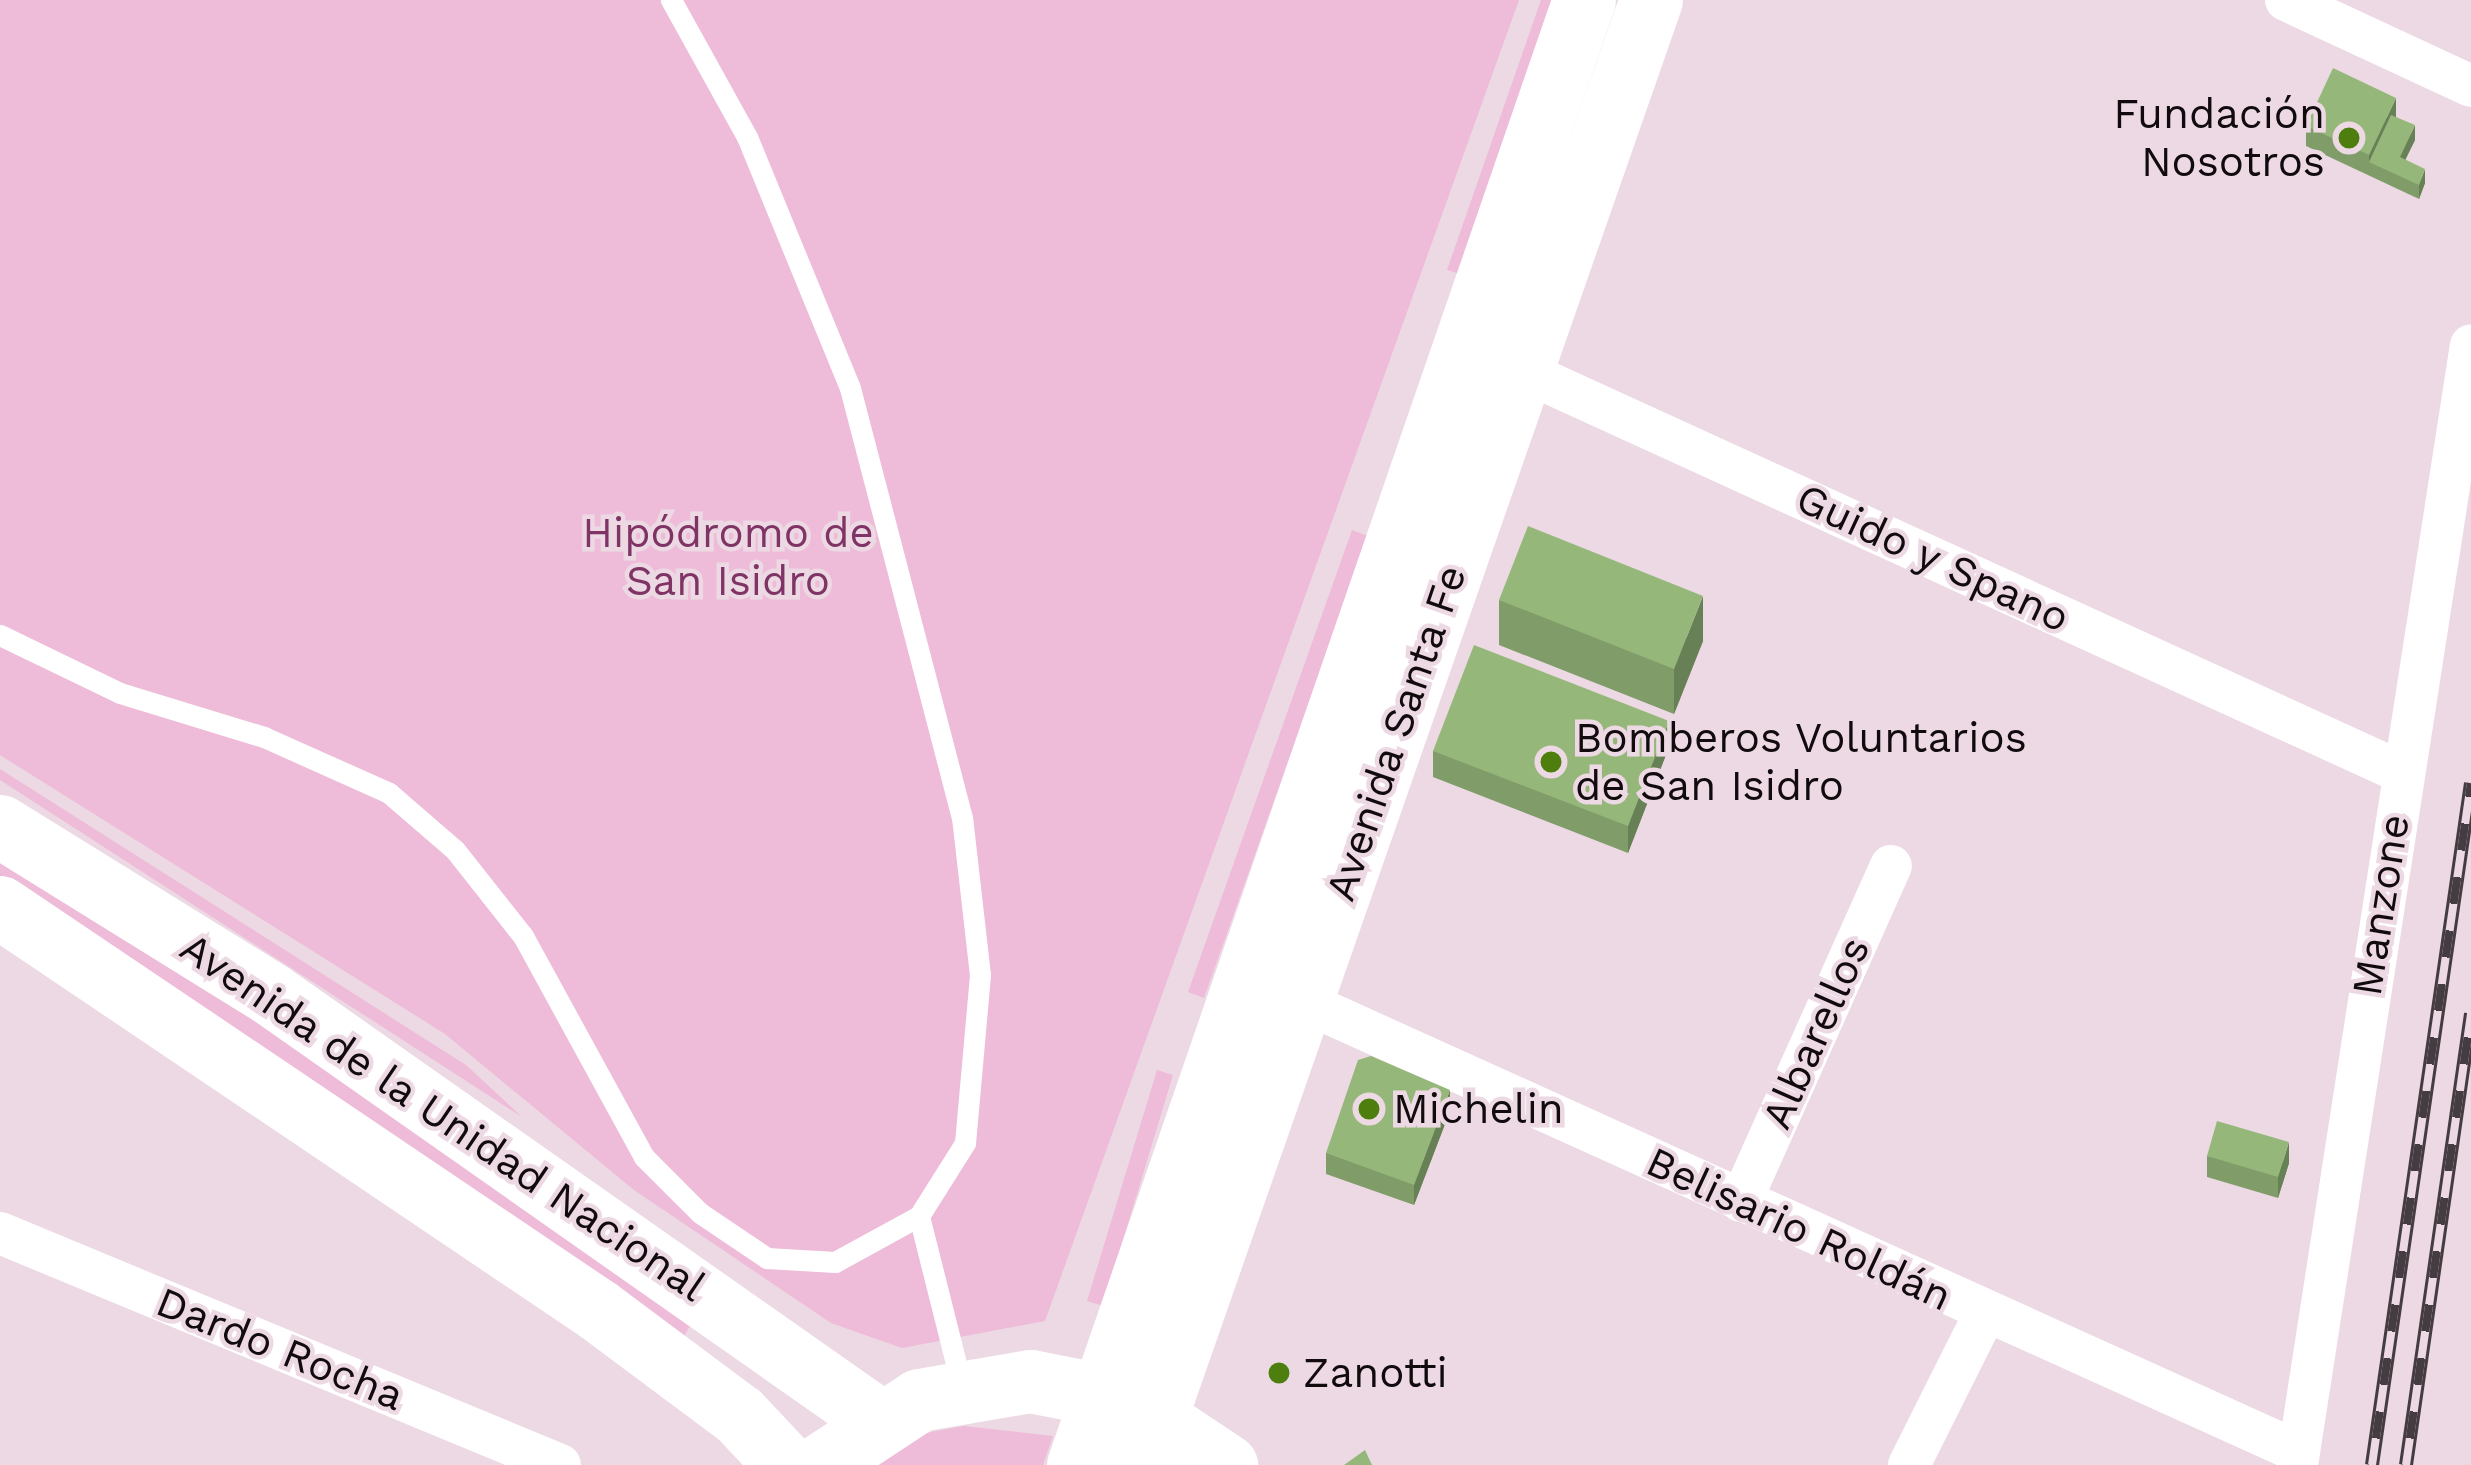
<!DOCTYPE html>
<meta charset="utf-8">
<style>
body{margin:0}
#map{position:relative;width:2471px;height:1465px;overflow:hidden;background:#edd9e4;font-family:"Work Sans",sans-serif}
div>[style]{position:absolute}
.green>*{inset:0;background:#eebbd8}
.service>*{height:21px;margin:-10.5px;padding:0 10.5px;transform-origin:10.5px;border-radius:10.5px;background:#fff}
.minor>*{height:42px;margin:-21px;padding:0 21px;transform-origin:21px;border-radius:21px;background:#fff}
.secondary>*{height:63px;margin:-31.5px;padding:0 31.5px;transform-origin:31.5px;border-radius:31.5px;background:#fff}
.rail>*{height:14px;margin-top:-7px;transform-origin:0;background:repeating-linear-gradient(90deg,#edd9e4 0 27px,#453c41 0 54px);box-sizing:border-box;border-block:3px solid #453c41}
.wall>*{inset:0;background:#809d69}
.shaded-wall>*{inset:0;background:#688055}
.building>*{inset:0;background:#95b77a}
.dots>*{width:33px;height:33px;translate:-50% -50%;box-sizing:border-box;border:6px solid #edd9e4;border-radius:50%}
span{translate:-50% -50%;white-space:nowrap;text-align:center;line-height:1.15;-webkit-text-stroke:9px #edd9e4;paint-order:stroke}
.poi-label{font-size:42px;color:#110b0e}
.right{translate:-100% -50%;text-align:right}
.left{translate:0 -50%;text-align:left}
.park-label{font-size:42px;color:#7f3465}
.street-label{font-size:42px;color:#110b0e}
</style>
<div id="map">
<div class="green">
<i style="clip-path:polygon(0 0,1519px 0,1045px 1321px,902px 1348px,831px 1323px,634px 1190px,445px 1034px,0 755px)"></i>
<i style="clip-path:polygon(1541px 0,1556px 0,1460px 274px,1447px 270px)"></i>
<i style="clip-path:polygon(1352px 530px,1368px 536px,1204px 998px,1188px 992px)"></i>
<i style="clip-path:polygon(0 769px,466px 1065px,522px 1117px,0 780px)"></i>
<i style="clip-path:polygon(0 860px,266px 1026px,693px 1320px,682px 1340px,0 893px)"></i>
<i style="clip-path:polygon(1157px 1070px,1173px 1075px,1103px 1306px,1087px 1301px)"></i>
<i style="clip-path:polygon(964px 1426px,1053px 1436px,1043px 1465px,860px 1465px,920px 1434px)"></i>
</div>
<div class="service">
<i style="left:0;top:635px;width:133px;rotate:25.8deg"></i>
<i style="left:120px;top:693px;width:151px;rotate:17deg"></i>
<i style="left:264px;top:737px;width:137px;rotate:24.1deg"></i>
<i style="left:389px;top:793px;width:87px;rotate:40.8deg"></i>
<i style="left:455px;top:850px;width:110px;rotate:51.7deg"></i>
<i style="left:523px;top:936px;width:252px;rotate:61.3deg"></i>
<i style="left:644px;top:1157px;width:79px;rotate:45deg"></i>
<i style="left:700px;top:1213px;width:81px;rotate:33.9deg"></i>
<i style="left:767px;top:1258px;width:68px;rotate:3.4deg"></i>
<i style="left:835px;top:1262px;width:96px;rotate:-28.7deg"></i>
<i style="left:919px;top:1216px;width:86px;rotate:-57.8deg"></i>
<i style="left:965px;top:1143px;width:169px;rotate:-84.9deg"></i>
<i style="left:980px;top:975px;width:158px;rotate:-96.5deg"></i>
<i style="left:962px;top:818px;width:444px;rotate:-104.6deg"></i>
<i style="left:850px;top:388px;width:271px;rotate:-112.3deg"></i>
<i style="left:747px;top:137px;width:157px;rotate:-119deg"></i>
<i style="left:919px;top:1216px;width:176px;rotate:75.9deg"></i>
</div>
<div class="minor">
<i style="left:2286px;top:0;width:204px;rotate:24.9deg"></i>
<i style="left:1499px;top:360px;width:992px;rotate:24.55deg"></i>
<i style="left:1302px;top:1001px;width:1094px;rotate:24.34deg"></i>
<i style="left:1741px;top:1201px;width:367px;rotate:-65.9deg"></i>
<i style="left:0;top:1233px;width:606px;rotate:22.5deg"></i>
<i style="left:1909px;top:1465px;width:168px;rotate:-63.4deg"></i>
<i style="left:2297px;top:1465px;width:1133px;rotate:-81.17deg"></i>
</div>
<div class="secondary">
<i style="left:0;top:826px;width:319px;rotate:31.8deg"></i>
<i style="left:271px;top:994px;width:742px;rotate:35.06deg"></i>
<i style="left:0;top:907px;width:721px;rotate:33.98deg"></i>
<i style="left:598px;top:1310px;width:176px;rotate:36.7deg"></i>
<i style="left:739px;top:1415px;width:69px;rotate:46.8deg"></i>
<i style="left:820px;top:1465px;width:118px;rotate:-33.3deg"></i>
<i style="left:919px;top:1400px;width:113px;rotate:-9.7deg"></i>
<i style="left:1030px;top:1381px;width:100px;rotate:11deg"></i>
<i style="left:1128px;top:1400px;width:118px;rotate:33.6deg"></i>
<i style="left:1078px;top:1465px;width:1550px;rotate:-70.95deg"></i>
<i style="left:1139px;top:1465px;width:1552px;rotate:-70.74deg"></i>
</div>
<div class="rail">
<i style="left:2372px;top:1465px;width:689px;rotate:-81.74deg"></i>
<i style="left:2406px;top:1465px;width:456px;rotate:-81.8deg"></i>
</div>
<div class="wall">
<i style="clip-path:polygon(2396px 117px,2415px 140px,2405px 159px,2425px 183px,2419px 199px,2306px 146px,2306px 126px)"></i>
<i style="clip-path:polygon(1499px 600px,1703px 641px,1674px 714px,1499px 645px)"></i>
<i style="clip-path:polygon(1669px 747px,1628px 853px,1433px 777px,1433px 751px)"></i>
<i style="clip-path:polygon(1450px 1111px,1414px 1205px,1326px 1174px,1326px 1153px)"></i>
<i style="clip-path:polygon(2207px 1156px,2289px 1163px,2278px 1198px,2207px 1177px)"></i>
</div>
<div class="shaded-wall">
<i style="clip-path:polygon(2396px 98px,2396px 119px,2369px 162px,2369px 155px)"></i>
<i style="clip-path:polygon(2415px 125px,2415px 140px,2400px 171px,2400px 157px)"></i>
<i style="clip-path:polygon(2425px 169px,2425px 183px,2419px 199px,2419px 185px)"></i>
<i style="clip-path:polygon(1703px 596px,1703px 641px,1674px 714px,1674px 669px)"></i>
<i style="clip-path:polygon(1669px 721px,1669px 747px,1628px 853px,1628px 826px)"></i>
<i style="clip-path:polygon(1450px 1090px,1450px 1111px,1414px 1205px,1414px 1185px)"></i>
<i style="clip-path:polygon(2289px 1142px,2289px 1163px,2278px 1198px,2278px 1177px)"></i>
</div>
<div class="building">
<i style="clip-path:polygon(2333px 68px,2396px 98px,2369px 155px,2306px 126px)"></i>
<i style="clip-path:polygon(2391px 115px,2415px 125px,2400px 157px,2425px 169px,2419px 185px,2369px 162px)"></i>
<i style="clip-path:polygon(1528px 526px,1703px 596px,1674px 669px,1499px 600px)"></i>
<i style="clip-path:polygon(1474px 645px,1669px 721px,1628px 826px,1433px 751px)"></i>
<i style="clip-path:polygon(1371px 1056px,1450px 1090px,1414px 1185px,1326px 1153px,1358px 1060px)"></i>
<i style="clip-path:polygon(2217px 1121px,2289px 1142px,2278px 1177px,2207px 1156px)"></i>
<i style="clip-path:polygon(1365px 1450px,1372px 1465px,1344px 1465px)"></i>
</div>
<div class="dots">
<i style="left:2349px;top:138px;background:#4e7f0e"></i>
<i style="left:1551px;top:762px;background:#4e7f0e"></i>
<i style="left:1369px;top:1109px;background:#4e7f0e"></i>
<i style="left:1279px;top:1373px;background:#4e7f0e"></i>
</div>
<div class="poi-label">
<span class="right" style="left:2325px;top:138px">Fundación<br>Nosotros</span>
<span class="left" style="left:1575px;top:762px">Bomberos Voluntarios<br>de San Isidro</span>
<span class="left" style="left:1393px;top:1109px">Michelin</span>
<span class="left" style="left:1303px;top:1373px">Zanotti</span>
</div>
<div class="park-label">
<span style="left:728px;top:557px">Hipódromo de<br>San Isidro</span>
</div>
<div class="street-label">
<span style="left:1933px;top:558px;rotate:25deg">Guido y Spano</span>
<span style="left:1396px;top:733px;rotate:-71deg">Avenida Santa Fe</span>
<span style="left:2381px;top:905px;rotate:-81deg">Manzone</span>
<span style="left:1816px;top:1033px;rotate:-66deg">Albarellos</span>
<span style="left:443px;top:1117px;rotate:34deg">Avenida de la Unidad Nacional</span>
<span style="left:1799px;top:1229px;rotate:25deg">Belisario Roldán</span>
<span style="left:280px;top:1349px;rotate:22deg">Dardo Rocha</span>
</div>
</div>
